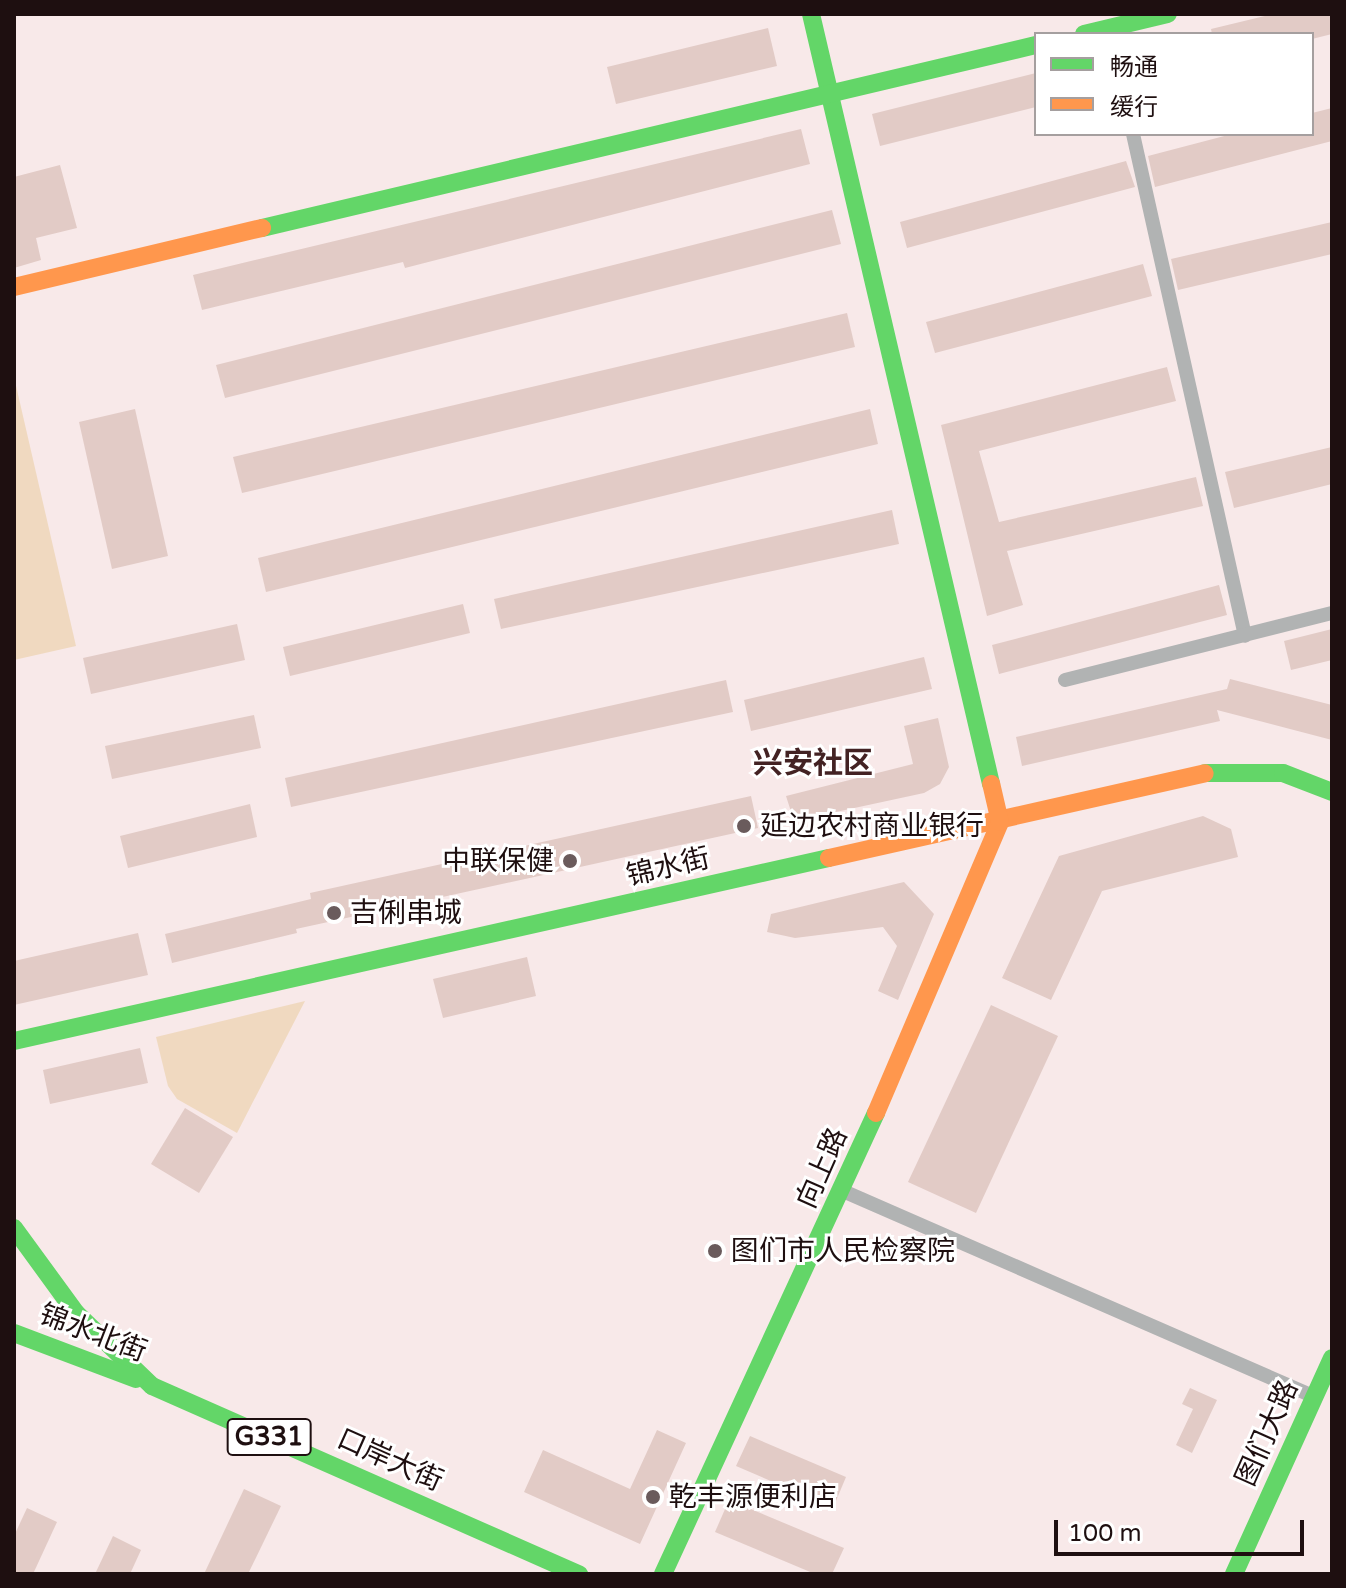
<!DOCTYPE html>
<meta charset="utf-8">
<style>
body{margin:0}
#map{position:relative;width:1346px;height:1588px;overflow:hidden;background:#f8e9e9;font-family:"Varela Round","Noto Sans SC",sans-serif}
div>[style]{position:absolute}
.green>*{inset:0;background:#f0d9c0}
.building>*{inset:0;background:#e2cbc6}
.street>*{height:14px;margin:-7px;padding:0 7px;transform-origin:7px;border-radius:7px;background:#b1b3b3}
.fast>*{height:18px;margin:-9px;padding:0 9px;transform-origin:9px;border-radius:9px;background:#63d668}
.slow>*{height:18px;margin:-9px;padding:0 9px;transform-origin:9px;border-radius:9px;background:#ff974d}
.dots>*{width:22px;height:22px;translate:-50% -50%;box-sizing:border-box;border:4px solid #fff;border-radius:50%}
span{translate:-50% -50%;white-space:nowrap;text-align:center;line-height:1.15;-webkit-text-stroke:6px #fff;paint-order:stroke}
.shield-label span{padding:2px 6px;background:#fff;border:2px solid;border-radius:6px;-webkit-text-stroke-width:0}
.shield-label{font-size:26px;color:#1e0f10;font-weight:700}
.poi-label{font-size:28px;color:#1e0f10}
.left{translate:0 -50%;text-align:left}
.right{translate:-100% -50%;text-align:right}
.street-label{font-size:28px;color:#1e0f10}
.neighbourhood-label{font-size:30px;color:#432223;font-weight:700}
.frame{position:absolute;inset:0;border:16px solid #1e0f10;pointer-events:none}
.legend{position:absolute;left:1034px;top:32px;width:280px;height:104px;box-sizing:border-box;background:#fff;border:2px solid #a59f9f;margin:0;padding:10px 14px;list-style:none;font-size:24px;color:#1e0f10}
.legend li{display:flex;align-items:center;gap:16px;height:40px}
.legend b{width:40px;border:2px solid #a59f9f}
.scale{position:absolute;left:1054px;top:1520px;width:250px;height:36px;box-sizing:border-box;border:4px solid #1e0f10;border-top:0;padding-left:10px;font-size:24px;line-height:28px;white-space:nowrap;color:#1e0f10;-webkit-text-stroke:6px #fff;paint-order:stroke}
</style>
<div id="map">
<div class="green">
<i style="clip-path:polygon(14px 377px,76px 646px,14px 660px)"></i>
<i style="clip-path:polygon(305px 1001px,237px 1133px,177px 1099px,168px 1086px,156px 1037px)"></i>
</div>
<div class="building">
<i style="clip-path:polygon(1273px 14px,1332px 14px,1332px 34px,1312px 39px,1312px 34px,1212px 34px,1211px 29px)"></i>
<i style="clip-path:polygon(768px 28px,777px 66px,616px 104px,607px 67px)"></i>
<i style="clip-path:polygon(1036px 73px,1036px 107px,880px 146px,872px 114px)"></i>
<i style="clip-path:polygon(1332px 108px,1332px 141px,1155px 187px,1148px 156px,1232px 134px,1312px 134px,1312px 113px)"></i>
<i style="clip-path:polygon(801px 129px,810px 164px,405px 268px,403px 262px,202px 310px,193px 275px)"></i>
<i style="clip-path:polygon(1126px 161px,1135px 187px,907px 248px,900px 222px)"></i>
<i style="clip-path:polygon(60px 165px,77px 228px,36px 238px,41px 260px,14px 268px,14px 177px)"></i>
<i style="clip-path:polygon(832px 210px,841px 244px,225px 398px,216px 365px)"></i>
<i style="clip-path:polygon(1332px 222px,1332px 254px,1178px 290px,1171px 259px)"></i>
<i style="clip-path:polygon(1143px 264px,1152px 296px,935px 353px,926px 322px)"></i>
<i style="clip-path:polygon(847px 313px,855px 347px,242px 493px,233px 457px)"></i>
<i style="clip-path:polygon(1167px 367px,1176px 401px,979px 451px,999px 522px,1196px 477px,1203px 506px,1007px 551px,1023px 605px,987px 616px,941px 425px)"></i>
<i style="clip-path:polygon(135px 409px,168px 556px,112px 569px,79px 422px)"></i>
<i style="clip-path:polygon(870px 409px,878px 444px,266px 592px,258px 558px)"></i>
<i style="clip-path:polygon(1332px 447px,1332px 484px,1234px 508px,1225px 472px)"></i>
<i style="clip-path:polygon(892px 510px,899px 544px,501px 629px,494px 599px)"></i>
<i style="clip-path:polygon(1219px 585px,1227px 615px,999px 674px,992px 645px)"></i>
<i style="clip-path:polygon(463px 604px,470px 633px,290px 676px,283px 647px)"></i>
<i style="clip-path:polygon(237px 624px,245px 660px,91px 694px,83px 658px)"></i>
<i style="clip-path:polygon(1332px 629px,1332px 660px,1291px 670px,1284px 641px)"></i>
<i style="clip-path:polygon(924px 657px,932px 689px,751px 731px,744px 700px)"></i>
<i style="clip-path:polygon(1230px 679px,1332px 705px,1332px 740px,1217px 710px,1220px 721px,1022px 766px,1016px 737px,1227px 689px)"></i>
<i style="clip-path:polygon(726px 680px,733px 712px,291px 807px,285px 778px)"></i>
<i style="clip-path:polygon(254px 715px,261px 748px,112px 779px,105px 746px)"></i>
<i style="clip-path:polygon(938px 718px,949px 767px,940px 784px,924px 793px,794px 821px,786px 796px,913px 764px,904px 726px)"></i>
<i style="clip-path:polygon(751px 796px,758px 828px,296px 929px,297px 933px,172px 963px,165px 934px,311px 899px,310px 893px)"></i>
<i style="clip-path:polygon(250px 804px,257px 837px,128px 868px,120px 836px)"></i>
<i style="clip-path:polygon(1203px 816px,1231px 829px,1238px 857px,1102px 891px,1051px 1000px,1002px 978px,1059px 856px)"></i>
<i style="clip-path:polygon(904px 882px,934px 914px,898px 1000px,878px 991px,897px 946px,883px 927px,795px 938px,767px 932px,771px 914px)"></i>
<i style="clip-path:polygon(138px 933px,148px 975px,14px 1005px,14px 961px)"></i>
<i style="clip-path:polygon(527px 957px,536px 996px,443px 1018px,433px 979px)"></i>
<i style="clip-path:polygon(991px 1005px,1058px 1036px,976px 1213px,908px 1182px)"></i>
<i style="clip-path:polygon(140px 1048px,148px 1083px,50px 1104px,43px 1070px)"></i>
<i style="clip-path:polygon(185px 1108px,233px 1137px,199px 1193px,151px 1164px)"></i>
<i style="clip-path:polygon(1190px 1388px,1217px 1400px,1192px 1453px,1176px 1445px,1193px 1409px,1182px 1404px)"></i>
<i style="clip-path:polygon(657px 1430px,686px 1443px,640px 1544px,524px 1492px,543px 1450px,630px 1489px)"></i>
<i style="clip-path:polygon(750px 1436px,846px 1477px,833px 1508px,736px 1466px)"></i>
<i style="clip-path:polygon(244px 1489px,281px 1506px,248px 1574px,204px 1574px)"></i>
<i style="clip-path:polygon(729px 1500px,844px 1548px,832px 1574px,815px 1574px,715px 1532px)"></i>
<i style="clip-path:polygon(27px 1508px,57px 1522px,33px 1574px,14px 1574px,14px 1536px)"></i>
<i style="clip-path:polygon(113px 1536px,141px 1550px,130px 1574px,95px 1574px)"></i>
</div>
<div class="street">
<i style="left:1133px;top:134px;width:514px;rotate:77.42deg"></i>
<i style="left:1065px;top:680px;width:275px;rotate:-14.1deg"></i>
<i style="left:843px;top:1191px;width:515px;rotate:23.58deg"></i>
</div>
<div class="fast">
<i style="left:811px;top:14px;width:791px;rotate:76.84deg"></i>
<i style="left:1084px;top:34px;width:86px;rotate:-13.4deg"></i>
<i style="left:262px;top:228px;width:795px;rotate:-13.3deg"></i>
<i style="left:1205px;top:773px;width:78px"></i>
<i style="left:1283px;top:773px;width:53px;rotate:21.2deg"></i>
<i style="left:14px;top:1041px;width:835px;rotate:-12.66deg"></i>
<i style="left:14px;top:1228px;width:105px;rotate:53.9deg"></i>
<i style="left:76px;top:1313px;width:105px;rotate:43.8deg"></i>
<i style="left:152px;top:1386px;width:467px;rotate:23.8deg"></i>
<i style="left:14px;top:1333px;width:130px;rotate:20.7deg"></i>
<i style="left:663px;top:1574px;width:508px;rotate:-65.2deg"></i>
<i style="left:1234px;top:1574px;width:237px;rotate:-65.6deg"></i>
</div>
<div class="slow">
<i style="left:14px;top:287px;width:255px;rotate:-13.4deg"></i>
<i style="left:829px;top:858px;width:385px;rotate:-12.7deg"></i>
<i style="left:876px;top:1113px;width:316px;rotate:-66.9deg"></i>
<i style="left:1000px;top:822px;width:39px;rotate:-103deg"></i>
</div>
<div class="dots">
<i style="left:744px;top:826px;background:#6a5b5c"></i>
<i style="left:570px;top:861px;background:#6a5b5c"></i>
<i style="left:334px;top:913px;background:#6a5b5c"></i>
<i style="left:715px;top:1251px;background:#6a5b5c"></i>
<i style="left:653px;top:1497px;background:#6a5b5c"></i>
</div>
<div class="shield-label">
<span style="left:269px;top:1437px">G331</span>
</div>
<div class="poi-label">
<span class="left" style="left:760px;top:826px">延边农村商业银行</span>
<span class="right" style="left:554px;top:861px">中联保健</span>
<span class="left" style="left:350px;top:913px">吉俐串城</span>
<span class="left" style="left:731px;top:1251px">图们市人民检察院</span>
<span class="left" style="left:669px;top:1497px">乾丰源便利店</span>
</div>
<div class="street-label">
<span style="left:668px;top:867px;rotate:-13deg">锦水街</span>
<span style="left:822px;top:1168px;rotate:-66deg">向上路</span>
<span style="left:93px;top:1333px;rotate:21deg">锦水北街</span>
<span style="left:1267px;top:1433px;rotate:-66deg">图们大路</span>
<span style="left:390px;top:1460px;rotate:24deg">口岸大街</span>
</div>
<div class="neighbourhood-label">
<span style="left:813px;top:764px">兴安社区</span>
</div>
<div class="frame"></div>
<ul class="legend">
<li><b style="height:10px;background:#63d668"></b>畅通</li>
<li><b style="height:10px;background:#ff974d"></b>缓行</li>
</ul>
<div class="scale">100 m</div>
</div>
